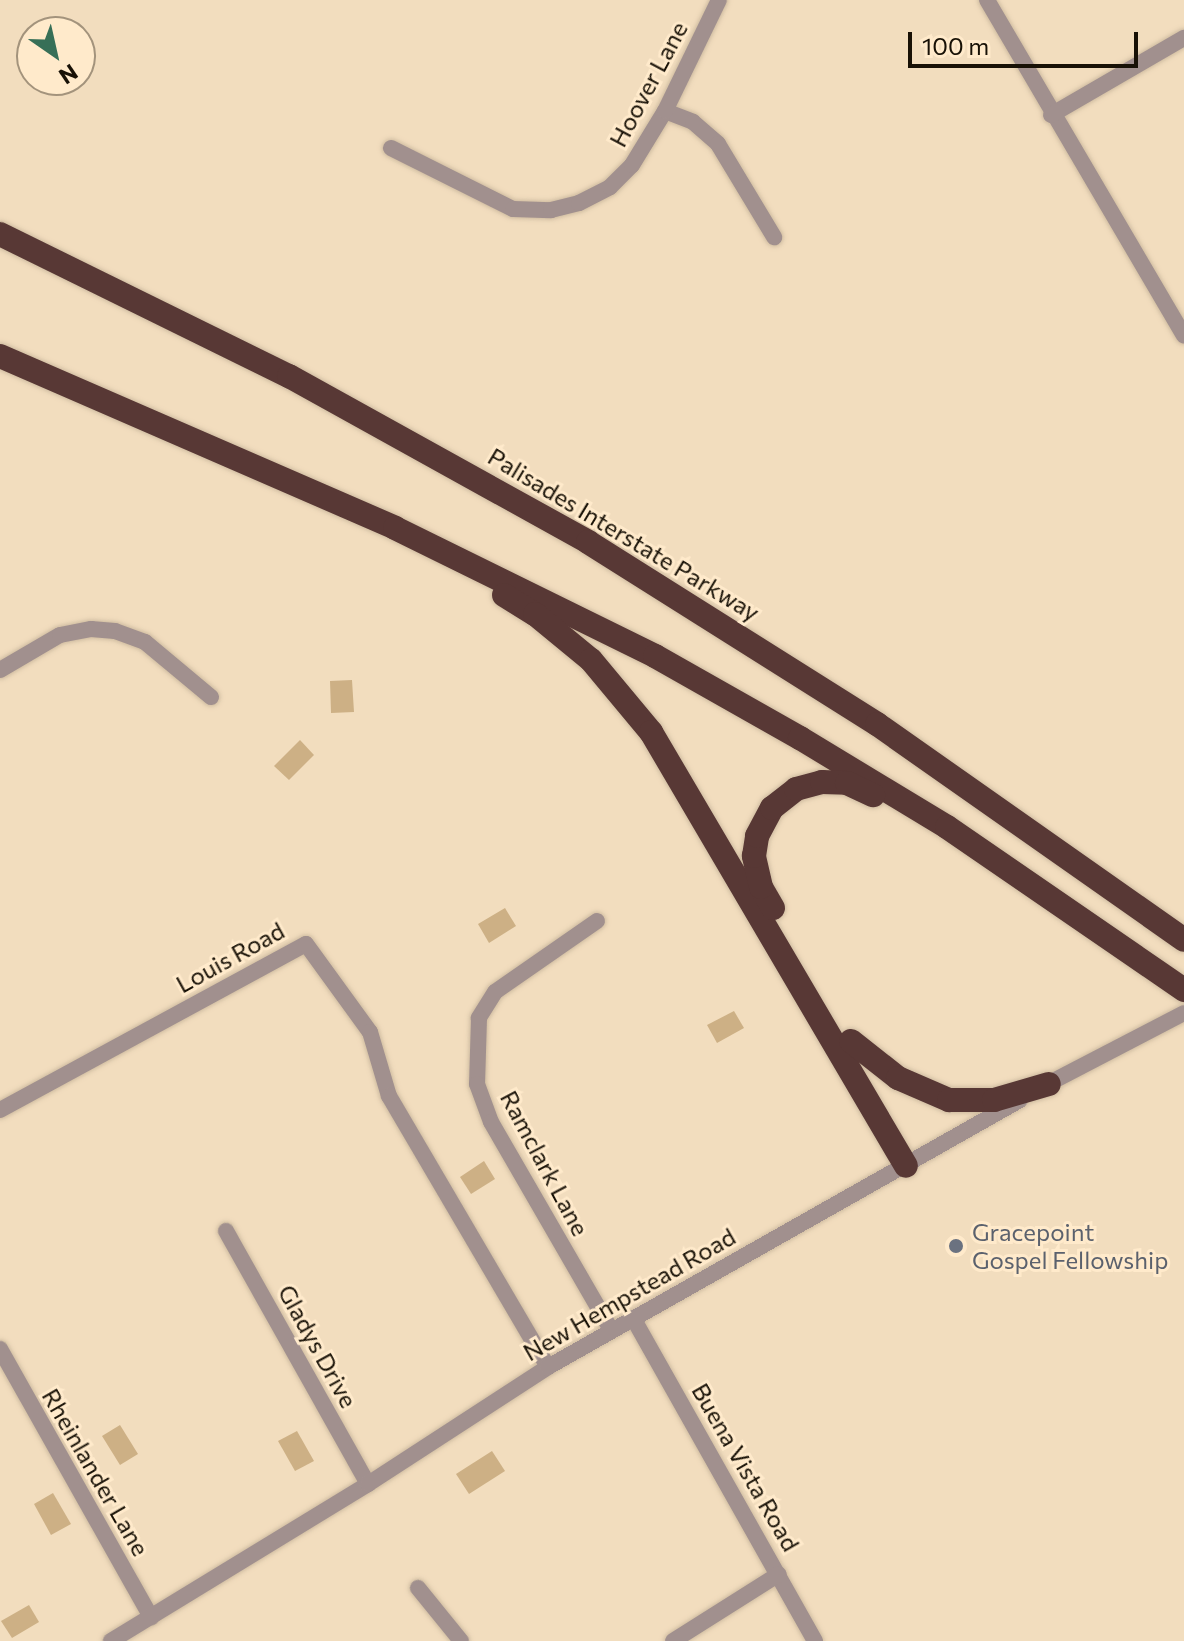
<!DOCTYPE html>
<style>
body{margin:0}
#map{position:relative;width:1184px;height:1641px;overflow:hidden;background:#f2ddbe;font-family:Commissioner,sans-serif}
div>[style]{position:absolute}
.building>*{inset:0;background:#cdb085}
.roads{filter:drop-shadow(0 0 2px #cfbca1) drop-shadow(0 0 2px #cfbca1)}
.minor>*{height:16px;margin:-8px;padding:0 8px;transform-origin:8px;border-radius:8px;background:#a1908e}
.highway>*{height:24px;margin:-12px;padding:0 12px;transform-origin:12px;border-radius:12px;background:#583835}
.dots>*{width:22px;height:22px;translate:-50% -50%;box-sizing:border-box;border:4px solid #ffeacb;border-radius:50%}
span{translate:-50% -50%;white-space:nowrap;text-align:center;line-height:1.15;-webkit-text-stroke:6px #ffeacb;paint-order:stroke}
.street-label{font-size:24px;color:#181106}
.worship-label{font-size:24px;color:#5b616d}
.left{translate:0 -50%;text-align:left}
.north{position:absolute;left:16px;top:16px;width:80px;height:80px;box-sizing:border-box;background:#ffeacb;border:2px solid #a3937c;border-radius:50%;rotate:146deg;font-size:22px;font-weight:700;line-height:32px;text-align:center;color:#181106}
.north::after{content:'';display:block;margin:auto;width:28px;height:36px;background:#376f57;clip-path:polygon(50% 0,100% 100%,50% 72%,0 100%)}
.scale{position:absolute;left:908px;top:32px;width:230px;height:36px;box-sizing:border-box;border:4px solid #181106;border-top:0;padding-left:10px;font-size:24px;line-height:28px;white-space:nowrap;color:#181106;-webkit-text-stroke:6px #ffeacb;paint-order:stroke}
</style>
<div id="map">
<div class="building">
<i style="clip-path:polygon(352px 680px,354px 712px,331px 713px,330px 681px)"></i>
<i style="clip-path:polygon(300px 740px,314px 755px,289px 780px,274px 766px)"></i>
<i style="clip-path:polygon(505px 908px,516px 926px,489px 943px,478px 924px)"></i>
<i style="clip-path:polygon(734px 1011px,744px 1028px,717px 1043px,707px 1025px)"></i>
<i style="clip-path:polygon(484px 1161px,495px 1179px,471px 1194px,460px 1177px)"></i>
<i style="clip-path:polygon(120px 1425px,138px 1454px,120px 1465px,102px 1436px)"></i>
<i style="clip-path:polygon(297px 1431px,314px 1461px,295px 1471px,278px 1441px)"></i>
<i style="clip-path:polygon(492px 1451px,505px 1471px,469px 1494px,456px 1474px)"></i>
<i style="clip-path:polygon(53px 1493px,71px 1524px,51px 1535px,34px 1504px)"></i>
<i style="clip-path:polygon(29px 1605px,39px 1622px,12px 1638px,1px 1621px)"></i>
</div>
<div class="roads">
<div class="minor">
<i style="left:987px;top:0;width:389px;rotate:59.6deg"></i>
<i style="left:665px;top:111px;width:30px;rotate:21deg"></i>
<i style="left:693px;top:122px;width:33px;rotate:41deg"></i>
<i style="left:718px;top:144px;width:109px;rotate:58.9deg"></i>
<i style="left:1051px;top:115px;width:154px;rotate:-30.1deg"></i>
<i style="left:391px;top:148px;width:136px;rotate:26.6deg"></i>
<i style="left:513px;top:209px;width:38px;rotate:2deg"></i>
<i style="left:551px;top:210px;width:29px;rotate:-14deg"></i>
<i style="left:579px;top:203px;width:35px;rotate:-27deg"></i>
<i style="left:610px;top:187px;width:31px;rotate:-45deg"></i>
<i style="left:632px;top:165px;width:63px;rotate:-58.6deg"></i>
<i style="left:665px;top:111px;width:123px;rotate:-64.1deg"></i>
<i style="left:0;top:670px;width:69px;rotate:-30.3deg"></i>
<i style="left:60px;top:635px;width:32px;rotate:-11deg"></i>
<i style="left:91px;top:629px;width:24px;rotate:5deg"></i>
<i style="left:115px;top:631px;width:32px;rotate:20deg"></i>
<i style="left:145px;top:642px;width:86px;rotate:39.8deg"></i>
<i style="left:597px;top:921px;width:124px;rotate:145.2deg"></i>
<i style="left:495px;top:992px;width:31px;rotate:122deg"></i>
<i style="left:479px;top:1018px;width:66px;rotate:91.7deg"></i>
<i style="left:477px;top:1084px;width:40px;rotate:69.8deg"></i>
<i style="left:491px;top:1122px;width:240px;rotate:60deg"></i>
<i style="left:1040px;top:1088px;width:162px;rotate:-27.5deg"></i>
<i style="left:0;top:1110px;width:348px;rotate:-28.5deg"></i>
<i style="left:306px;top:944px;width:109px;rotate:54deg"></i>
<i style="left:370px;top:1032px;width:67px;rotate:73.5deg"></i>
<i style="left:389px;top:1096px;width:314px;rotate:59.6deg"></i>
<i style="left:226px;top:1231px;width:290px;rotate:60.7deg"></i>
<i style="left:633px;top:1318px;width:371px;rotate:60.6deg"></i>
<i style="left:0;top:1349px;width:308px;rotate:60.6deg"></i>
<i style="left:418px;top:1588px;width:68px;rotate:50.9deg"></i>
<i style="left:111px;top:1641px;width:301px;rotate:-31.4deg"></i>
<i style="left:368px;top:1484px;width:215px;rotate:-33deg"></i>
<i style="left:548px;top:1367px;width:542px;rotate:-29.5deg"></i>
<i style="left:673px;top:1641px;width:125px;rotate:-32.3deg"></i>
</div>
<div class="highway">
<i style="left:0;top:234px;width:322px;rotate:26.2deg"></i>
<i style="left:289px;top:376px;width:342px;rotate:29deg"></i>
<i style="left:588px;top:542px;width:342px;rotate:32.2deg"></i>
<i style="left:877px;top:724px;width:375px;rotate:35.1deg"></i>
<i style="left:0;top:356px;width:431px;rotate:23.5deg"></i>
<i style="left:395px;top:528px;width:290px;rotate:26.2deg"></i>
<i style="left:655px;top:656px;width:167px;rotate:29.5deg"></i>
<i style="left:800px;top:738px;width:172px;rotate:31.2deg"></i>
<i style="left:947px;top:827px;width:288px;rotate:34.5deg"></i>
<i style="left:504px;top:595px;width:36px;rotate:32deg"></i>
<i style="left:535px;top:614px;width:72px;rotate:39.4deg"></i>
<i style="left:591px;top:660px;width:94px;rotate:50.2deg"></i>
<i style="left:651px;top:732px;width:503px;rotate:59.56deg"></i>
<i style="left:773px;top:908px;width:24px;rotate:-120deg"></i>
<i style="left:761px;top:887px;width:32px;rotate:-103deg"></i>
<i style="left:754px;top:856px;width:20px;rotate:-81deg"></i>
<i style="left:757px;top:836px;width:32px;rotate:-62deg"></i>
<i style="left:772px;top:808px;width:31px;rotate:-38deg"></i>
<i style="left:796px;top:789px;width:27px;rotate:-15deg"></i>
<i style="left:822px;top:782px;width:25px;rotate:2deg"></i>
<i style="left:847px;top:783px;width:29px;rotate:25deg"></i>
<i style="left:851px;top:1041px;width:60px;rotate:38.2deg"></i>
<i style="left:898px;top:1078px;width:56px;rotate:23.3deg"></i>
<i style="left:949px;top:1100px;width:45px"></i>
<i style="left:994px;top:1100px;width:57px;rotate:-16.2deg"></i>
</div>
</div>
<div class="dots">
<i style="left:956px;top:1246px;background:#6b7280"></i>
</div>
<div class="street-label">
<span style="left:648px;top:84px;rotate:-62deg">Hoover Lane</span>
<span style="left:624px;top:534px;rotate:31deg">Palisades Interstate Parkway</span>
<span style="left:230px;top:957px;rotate:-29deg">Louis Road</span>
<span style="left:545px;top:1163px;rotate:62deg">Ramclark Lane</span>
<span style="left:629px;top:1294px;rotate:-30deg">New Hempstead Road</span>
<span style="left:318px;top:1346px;rotate:61deg">Gladys Drive</span>
<span style="left:746px;top:1467px;rotate:60deg">Buena Vista Road</span>
<span style="left:96px;top:1472px;rotate:60deg">Rheinlander Lane</span>
</div>
<div class="worship-label">
<span class="left" style="left:972px;top:1246px">Gracepoint<br>Gospel Fellowship</span>
</div>
<div class="north">N</div>
<div class="scale">100 m</div>
</div>
